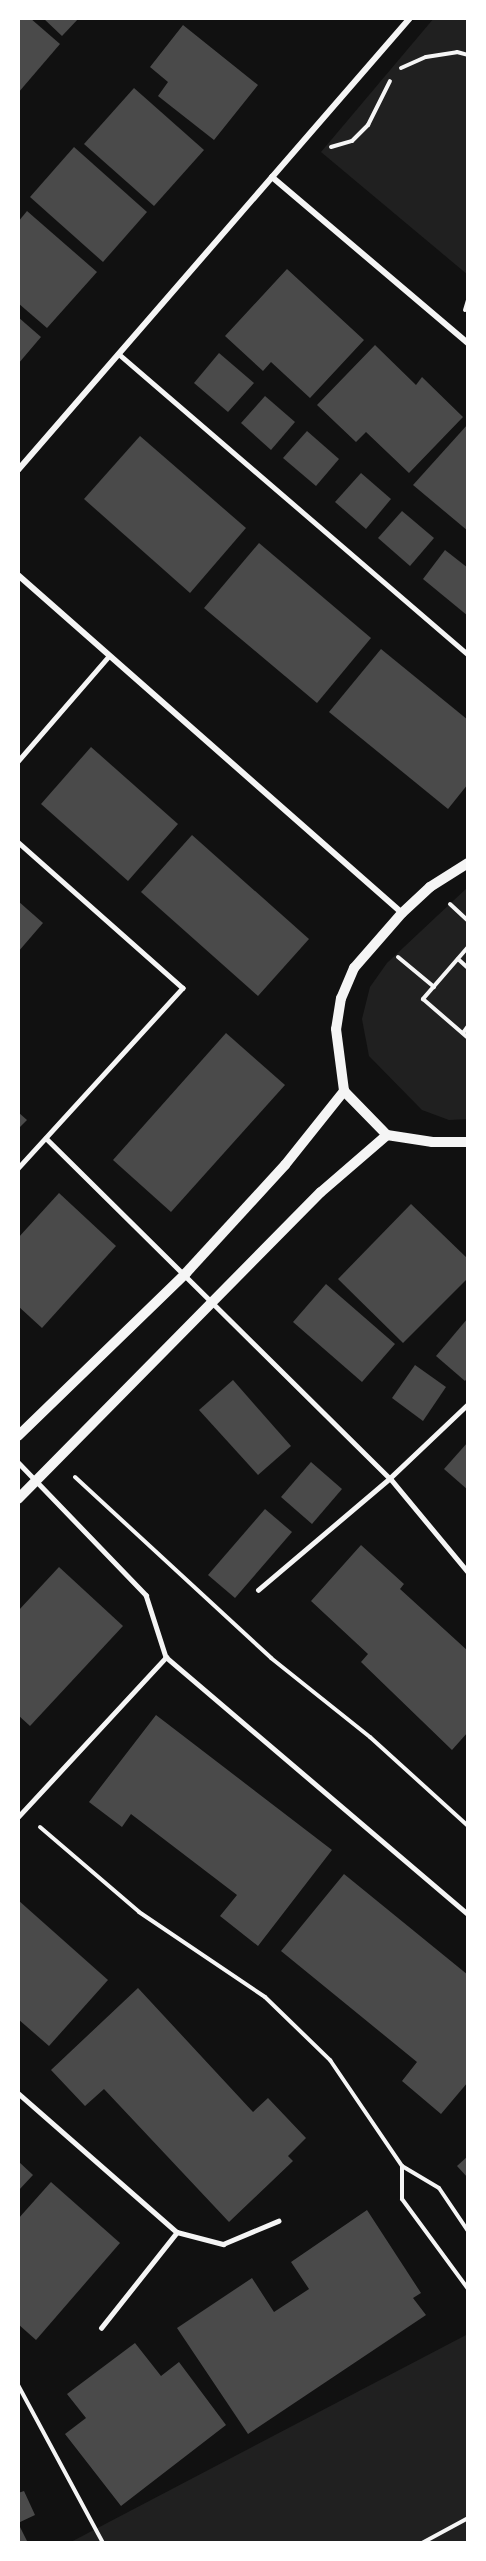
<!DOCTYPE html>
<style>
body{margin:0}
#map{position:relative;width:486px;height:2561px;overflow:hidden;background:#111;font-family:Figtree,sans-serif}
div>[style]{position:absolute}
.green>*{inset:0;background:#202020}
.building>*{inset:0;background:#4a4a4a}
.path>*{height:4px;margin:-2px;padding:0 2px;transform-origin:2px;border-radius:2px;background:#f5f5f5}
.service>*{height:4.5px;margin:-2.25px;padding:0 2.25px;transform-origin:2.25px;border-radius:2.25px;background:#f5f5f5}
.minor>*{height:6px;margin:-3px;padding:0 3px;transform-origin:3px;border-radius:3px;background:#f5f5f5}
.tertiary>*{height:10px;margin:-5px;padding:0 5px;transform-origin:5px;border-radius:5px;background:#f5f5f5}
span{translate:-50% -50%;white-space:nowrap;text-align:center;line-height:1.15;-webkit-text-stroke:4.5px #fff;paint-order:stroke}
.frame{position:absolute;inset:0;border:20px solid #fff;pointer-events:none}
</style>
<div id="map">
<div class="green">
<i style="clip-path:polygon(434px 18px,468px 18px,468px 275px,321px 152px)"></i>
<i style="clip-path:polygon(468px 887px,468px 1119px,449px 1120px,422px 1110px,369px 1056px,362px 1019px,370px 987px,387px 963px)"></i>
<i style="clip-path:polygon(468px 2334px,468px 2543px,69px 2543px)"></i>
</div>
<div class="building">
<i style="clip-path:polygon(18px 18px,30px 18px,60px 44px,18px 93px)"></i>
<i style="clip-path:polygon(43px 18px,79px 18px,62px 36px)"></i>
<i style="clip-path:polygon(183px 25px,258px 85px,214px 140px,158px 96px,168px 82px,150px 67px)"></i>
<i style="clip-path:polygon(134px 88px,204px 150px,154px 206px,84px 144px)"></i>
<i style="clip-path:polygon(74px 147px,147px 212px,103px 262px,30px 197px)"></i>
<i style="clip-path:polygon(27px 211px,97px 272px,47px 328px,18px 303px,18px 222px)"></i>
<i style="clip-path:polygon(287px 269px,364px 340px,310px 398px,271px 362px,263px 371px,225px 336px)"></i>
<i style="clip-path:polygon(18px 317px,41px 337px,18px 364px)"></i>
<i style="clip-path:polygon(375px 345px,416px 385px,422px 377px,463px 417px,409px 473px,366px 432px,356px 442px,317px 405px)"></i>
<i style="clip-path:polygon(219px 353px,254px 383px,228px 412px,194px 383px)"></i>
<i style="clip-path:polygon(265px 396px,295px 422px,271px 450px,241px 423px)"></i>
<i style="clip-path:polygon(468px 424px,468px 531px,413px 485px)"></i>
<i style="clip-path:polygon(307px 431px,339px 459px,316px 486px,283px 458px)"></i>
<i style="clip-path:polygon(140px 436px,246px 528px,190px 593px,84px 499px)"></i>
<i style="clip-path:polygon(361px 473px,391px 499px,366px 529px,335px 502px)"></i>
<i style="clip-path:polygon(402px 511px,434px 538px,410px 566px,378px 538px)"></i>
<i style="clip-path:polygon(259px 543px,371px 638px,317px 703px,204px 608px)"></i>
<i style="clip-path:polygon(445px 550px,468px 568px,468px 616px,423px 579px)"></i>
<i style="clip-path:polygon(381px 649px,468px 720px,468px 784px,448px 809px,329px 712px)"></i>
<i style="clip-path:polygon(91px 747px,178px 824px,128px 881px,41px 804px)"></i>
<i style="clip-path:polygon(192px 835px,309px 939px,258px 996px,141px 892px)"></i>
<i style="clip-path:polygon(18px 901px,43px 923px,18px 952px)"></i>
<i style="clip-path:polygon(226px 1033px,285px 1085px,171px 1212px,113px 1160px)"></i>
<i style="clip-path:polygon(18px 1112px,27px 1120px,18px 1129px)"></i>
<i style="clip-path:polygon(59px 1193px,116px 1246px,42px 1328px,18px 1306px,18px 1238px)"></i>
<i style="clip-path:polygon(411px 1204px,468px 1259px,468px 1278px,403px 1343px,338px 1279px)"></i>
<i style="clip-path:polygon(326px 1284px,395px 1344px,362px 1382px,293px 1322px)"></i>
<i style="clip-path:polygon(468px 1318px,468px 1377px,465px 1381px,436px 1356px)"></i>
<i style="clip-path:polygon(415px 1365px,446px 1387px,423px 1421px,392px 1398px)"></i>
<i style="clip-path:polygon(233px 1380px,291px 1446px,258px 1475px,199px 1410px)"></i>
<i style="clip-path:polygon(468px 1442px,468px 1490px,444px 1469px)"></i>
<i style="clip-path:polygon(311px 1462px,342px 1489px,312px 1524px,281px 1497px)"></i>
<i style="clip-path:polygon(265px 1509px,292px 1532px,235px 1598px,208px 1575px)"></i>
<i style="clip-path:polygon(361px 1545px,404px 1584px,400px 1589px,468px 1651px,468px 1732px,452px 1750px,361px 1662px,368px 1654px,311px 1601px)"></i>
<i style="clip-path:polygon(59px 1567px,123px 1626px,30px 1726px,18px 1715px,18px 1611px)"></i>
<i style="clip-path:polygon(156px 1715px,332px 1850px,258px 1946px,220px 1916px,237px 1895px,131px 1814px,122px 1827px,89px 1802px)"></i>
<i style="clip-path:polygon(344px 1874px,468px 1975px,468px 2082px,441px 2114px,402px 2081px,417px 2062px,281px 1951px)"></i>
<i style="clip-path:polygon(18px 1900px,108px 1980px,49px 2046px,18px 2019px)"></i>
<i style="clip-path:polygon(138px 1988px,253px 2112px,268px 2098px,306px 2138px,288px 2156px,293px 2161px,229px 2222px,104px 2089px,85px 2106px,51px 2070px)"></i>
<i style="clip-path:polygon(468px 2156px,468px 2178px,457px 2166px)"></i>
<i style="clip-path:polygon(18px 2161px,33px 2175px,18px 2191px)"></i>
<i style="clip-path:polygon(51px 2182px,120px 2243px,36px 2340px,18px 2324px,18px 2219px)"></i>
<i style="clip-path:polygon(367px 2210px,421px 2293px,413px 2298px,426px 2315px,248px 2434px,177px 2328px,252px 2278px,274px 2312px,309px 2289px,291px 2262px)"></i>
<i style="clip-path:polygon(135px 2343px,161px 2376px,179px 2362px,226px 2425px,121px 2506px,65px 2434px,86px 2418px,67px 2394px)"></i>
<i style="clip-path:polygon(24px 2491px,35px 2515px,18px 2523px,28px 2543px,18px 2543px,18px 2493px)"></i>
</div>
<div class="path">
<i style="left:401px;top:68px;width:27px;rotate:-24deg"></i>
<i style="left:426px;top:57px;width:31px;rotate:-9deg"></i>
<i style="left:457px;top:52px;width:11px;rotate:15deg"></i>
<i style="left:331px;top:147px;width:22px;rotate:-16deg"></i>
<i style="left:352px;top:141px;width:23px;rotate:-45deg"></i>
<i style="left:368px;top:125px;width:49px;rotate:-63.4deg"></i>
<i style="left:465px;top:310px;width:10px;rotate:-73deg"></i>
<i style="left:450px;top:904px;width:25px;rotate:43deg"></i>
<i style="left:468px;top:947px;width:69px;rotate:130.9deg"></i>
<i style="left:423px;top:999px;width:60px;rotate:40.9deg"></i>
<i style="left:398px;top:957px;width:47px;rotate:39.8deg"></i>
<i style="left:458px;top:959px;width:13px;rotate:42deg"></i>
<i style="left:463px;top:1033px;width:9px;rotate:-54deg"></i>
<i style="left:75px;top:1477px;width:267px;rotate:42.7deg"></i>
<i style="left:271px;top:1658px;width:127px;rotate:38.6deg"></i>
<i style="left:370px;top:1737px;width:132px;rotate:42.2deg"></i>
<i style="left:40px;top:1827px;width:130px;rotate:40.6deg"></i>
<i style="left:139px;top:1912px;width:152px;rotate:34deg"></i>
<i style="left:265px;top:1997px;width:91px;rotate:44.1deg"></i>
<i style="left:330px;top:2060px;width:128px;rotate:55.8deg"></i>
<i style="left:402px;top:2166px;width:43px;rotate:30.7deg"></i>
<i style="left:439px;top:2188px;width:52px;rotate:56deg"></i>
<i style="left:402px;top:2166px;width:33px;rotate:90deg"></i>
<i style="left:402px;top:2199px;width:112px;rotate:53.7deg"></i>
<i style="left:18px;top:2385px;width:179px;rotate:61.7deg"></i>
<i style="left:422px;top:2543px;width:52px;rotate:-28.5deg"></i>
</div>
<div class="service">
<i style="left:120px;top:355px;width:459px;rotate:40.7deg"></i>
<i style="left:18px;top:761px;width:139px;rotate:-49.1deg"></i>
<i style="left:18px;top:842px;width:220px;rotate:41.5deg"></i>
<i style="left:183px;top:988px;width:245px;rotate:132.4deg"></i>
<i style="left:46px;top:1138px;width:484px;rotate:44.7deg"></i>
<i style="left:390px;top:1478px;width:122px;rotate:50.3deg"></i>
<i style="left:18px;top:1462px;width:185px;rotate:46.1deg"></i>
<i style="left:146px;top:1595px;width:65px;rotate:72.1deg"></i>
<i style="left:166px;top:1657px;width:397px;rotate:40.4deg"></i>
<i style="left:258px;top:1590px;width:173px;rotate:-40.3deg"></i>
<i style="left:390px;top:1478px;width:108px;rotate:-43.5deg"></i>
<i style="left:18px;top:1817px;width:218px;rotate:-47.2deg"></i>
<i style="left:18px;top:2093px;width:211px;rotate:41.2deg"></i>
<i style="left:177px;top:2232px;width:48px;rotate:14.6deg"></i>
<i style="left:223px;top:2244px;width:60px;rotate:-22.7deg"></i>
<i style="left:101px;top:2328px;width:122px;rotate:-51.6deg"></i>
</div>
<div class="minor">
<i style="left:272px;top:177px;width:257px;rotate:40.3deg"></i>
<i style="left:18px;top:470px;width:598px;rotate:-49.07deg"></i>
<i style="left:18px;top:575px;width:512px;rotate:41.35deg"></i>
</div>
<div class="tertiary">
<i style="left:468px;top:863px;width:45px;rotate:147.7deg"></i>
<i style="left:430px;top:887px;width:38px;rotate:137deg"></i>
<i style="left:402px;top:913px;width:73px;rotate:131.1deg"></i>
<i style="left:354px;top:968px;width:33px;rotate:113deg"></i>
<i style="left:341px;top:998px;width:31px;rotate:99deg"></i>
<i style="left:336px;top:1029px;width:63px;rotate:82.6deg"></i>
<i style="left:344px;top:1091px;width:62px;rotate:45.7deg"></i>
<i style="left:387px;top:1135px;width:46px;rotate:8.8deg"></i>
<i style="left:432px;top:1142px;width:36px"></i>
<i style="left:18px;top:1436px;width:234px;rotate:-44.1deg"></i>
<i style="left:186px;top:1273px;width:147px;rotate:-47.5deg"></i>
<i style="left:285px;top:1165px;width:95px;rotate:-51.4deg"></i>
<i style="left:18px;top:1499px;width:431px;rotate:-45.4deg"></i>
<i style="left:321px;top:1192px;width:87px;rotate:-40.8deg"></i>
</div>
<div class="frame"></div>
</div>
